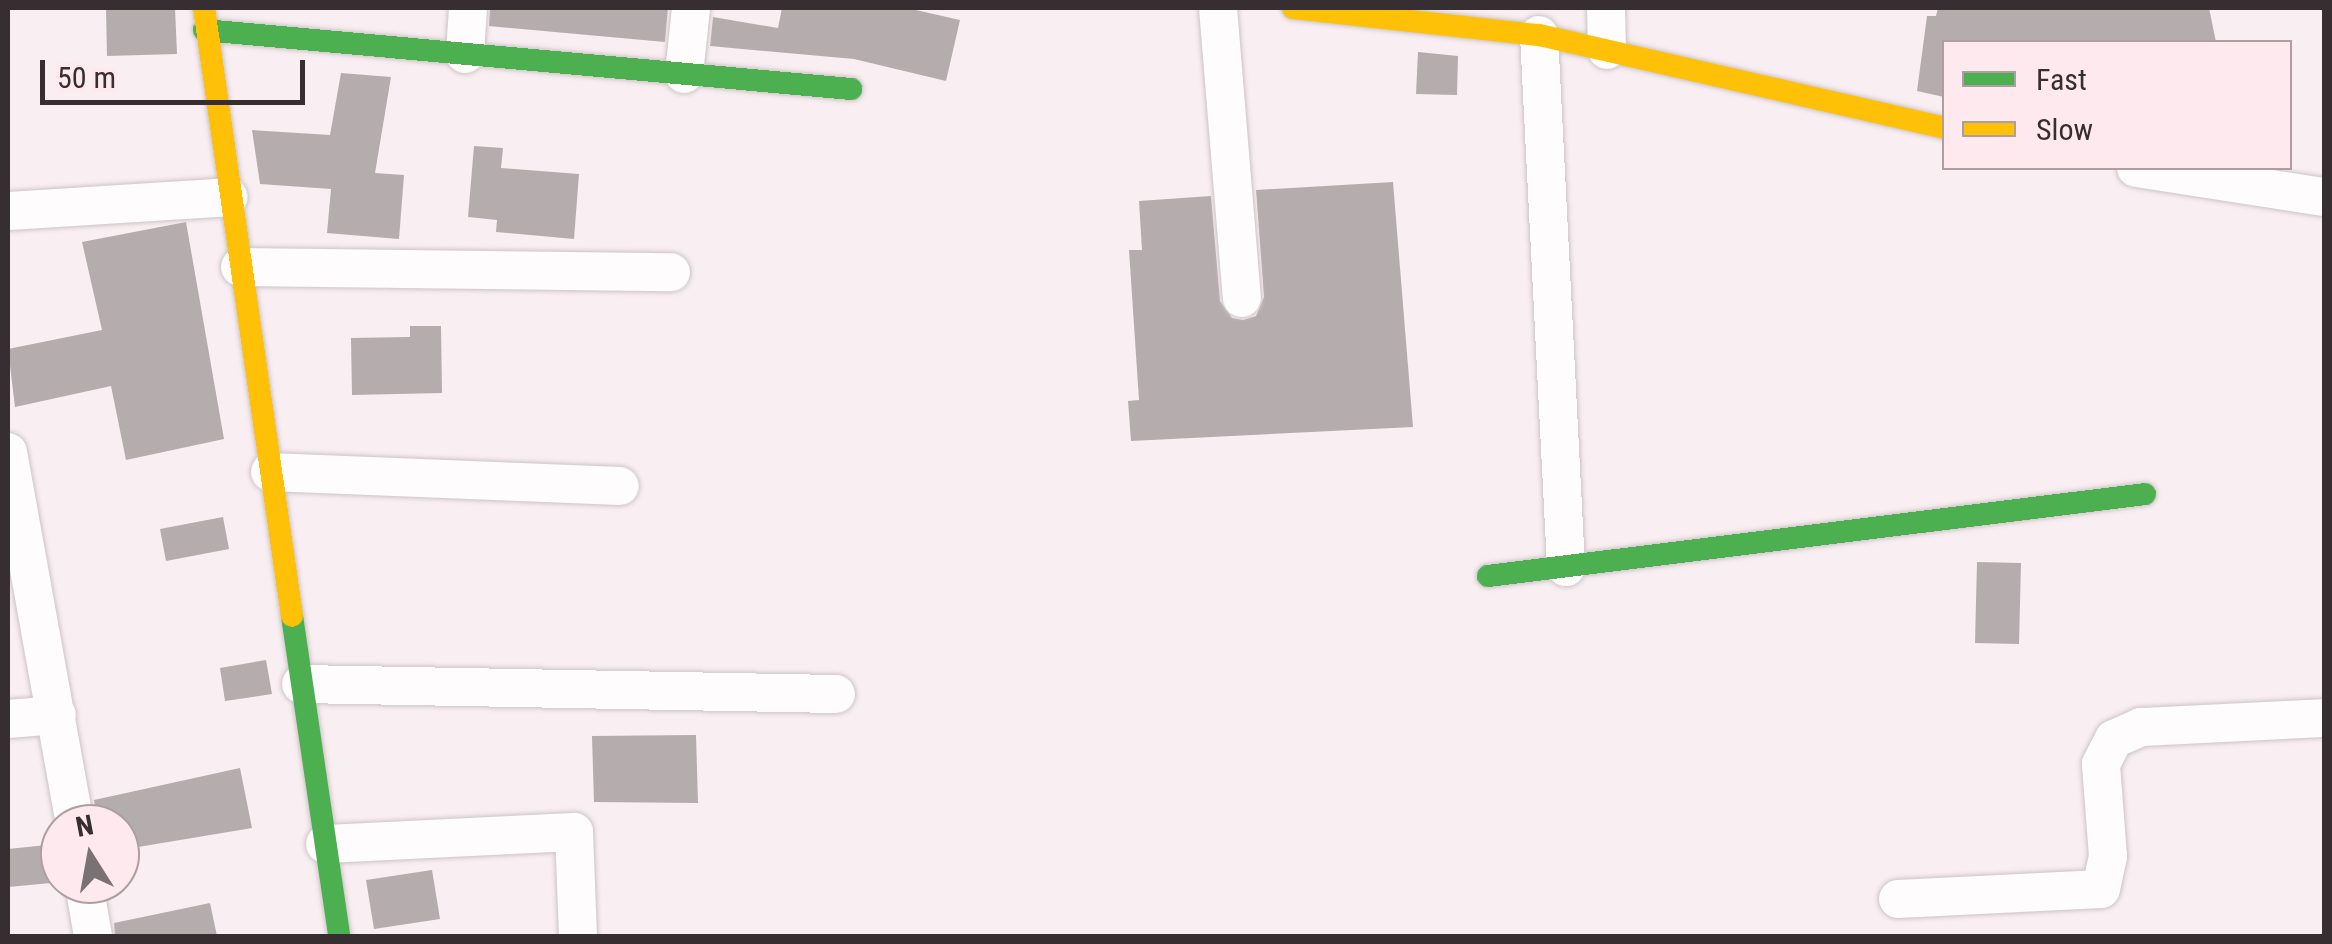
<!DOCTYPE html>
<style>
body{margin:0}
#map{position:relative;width:2332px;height:944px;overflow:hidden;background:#f9eef1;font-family:"Roboto Condensed",sans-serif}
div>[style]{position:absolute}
.building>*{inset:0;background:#b5acae}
.roads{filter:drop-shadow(0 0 2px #ccc4c6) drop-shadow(0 0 2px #ccc4c6)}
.street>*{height:38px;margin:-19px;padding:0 19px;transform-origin:19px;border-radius:19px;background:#fefcfd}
.fast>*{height:22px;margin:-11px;padding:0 11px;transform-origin:11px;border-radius:11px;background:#4caf50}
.slow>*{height:22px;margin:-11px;padding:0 11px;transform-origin:11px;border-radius:11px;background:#ffc107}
span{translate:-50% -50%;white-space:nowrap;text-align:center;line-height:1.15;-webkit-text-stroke:10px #fee9ee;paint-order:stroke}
.frame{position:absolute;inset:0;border:10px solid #362e30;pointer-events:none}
.legend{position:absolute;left:1942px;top:40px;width:350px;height:130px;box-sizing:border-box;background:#fee9ee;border:2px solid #ae9ea2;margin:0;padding:12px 18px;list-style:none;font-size:30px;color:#362e30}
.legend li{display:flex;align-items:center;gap:20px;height:50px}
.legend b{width:50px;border:2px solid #ae9ea2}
.north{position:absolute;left:40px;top:804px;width:100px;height:100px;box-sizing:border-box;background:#fee9ee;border:2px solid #ae9ea2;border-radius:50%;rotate:349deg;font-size:28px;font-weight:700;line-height:40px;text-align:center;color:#362e30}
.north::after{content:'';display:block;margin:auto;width:35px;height:45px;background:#7a7174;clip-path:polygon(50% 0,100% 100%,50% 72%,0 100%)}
.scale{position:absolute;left:40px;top:60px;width:265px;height:45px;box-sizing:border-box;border:5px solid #362e30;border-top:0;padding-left:12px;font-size:30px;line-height:35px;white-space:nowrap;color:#362e30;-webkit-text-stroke:8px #fee9ee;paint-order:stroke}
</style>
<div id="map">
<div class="building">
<i style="clip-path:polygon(106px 8px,175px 8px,177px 54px,107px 56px)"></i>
<i style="clip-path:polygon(490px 8px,668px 8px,665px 42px,489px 26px)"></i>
<i style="clip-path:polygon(782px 8px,907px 8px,960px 20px,946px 81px,854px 59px,710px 46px,713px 17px,778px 28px)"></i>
<i style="clip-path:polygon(1938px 8px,2209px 8px,2216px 42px,1944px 42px,1944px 97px,1917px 91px,1927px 16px,1936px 16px)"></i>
<i style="clip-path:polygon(1418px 52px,1458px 56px,1457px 95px,1416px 94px)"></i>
<i style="clip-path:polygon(341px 73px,391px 77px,375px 173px,404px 175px,399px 239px,327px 233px,331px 189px,260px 184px,252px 130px,330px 135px)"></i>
<i style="clip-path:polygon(474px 146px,503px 148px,501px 168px,579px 174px,574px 239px,496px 232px,497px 220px,468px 217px)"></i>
<i style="clip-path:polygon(1393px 182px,1413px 427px,1131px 441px,1128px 401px,1139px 400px,1129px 250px,1142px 250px,1139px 201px,1211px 196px,1220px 301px,1232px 318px,1243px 320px,1256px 316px,1264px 297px,1256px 190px)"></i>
<i style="clip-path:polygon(186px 222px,224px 439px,126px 460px,111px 386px,15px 407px,8px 349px,102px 330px,82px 242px)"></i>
<i style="clip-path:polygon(410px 326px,441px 326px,442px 393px,352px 395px,351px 338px,410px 337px)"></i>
<i style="clip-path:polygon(223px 517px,229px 549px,166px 561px,160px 529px)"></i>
<i style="clip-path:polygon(1977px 562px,2021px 563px,2019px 644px,1975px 643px)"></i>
<i style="clip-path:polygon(266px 660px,272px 694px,225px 701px,220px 668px)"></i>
<i style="clip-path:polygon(696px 735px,698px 803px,594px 802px,592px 736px)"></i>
<i style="clip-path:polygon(240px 768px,252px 828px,120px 850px,120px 824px,97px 824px,94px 800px)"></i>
<i style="clip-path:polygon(47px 845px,51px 883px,8px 887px,8px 849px)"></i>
<i style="clip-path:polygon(432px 870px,440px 919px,374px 929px,366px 880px)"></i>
<i style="clip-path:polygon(210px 903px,217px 936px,115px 936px,114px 923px)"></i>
</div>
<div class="roads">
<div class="street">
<i style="left:1218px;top:8px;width:291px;rotate:85.3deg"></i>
<i style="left:1606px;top:8px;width:42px;rotate:88.6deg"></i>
<i style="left:1539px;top:35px;width:533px;rotate:87.09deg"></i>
<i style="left:465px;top:54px;width:46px;rotate:-86.3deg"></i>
<i style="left:684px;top:74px;width:66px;rotate:-83.9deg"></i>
<i style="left:2136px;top:168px;width:190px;rotate:8.8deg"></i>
<i style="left:8px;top:211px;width:221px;rotate:-3.6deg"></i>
<i style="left:240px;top:267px;width:431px;rotate:0.7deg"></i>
<i style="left:8px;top:452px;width:378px;rotate:79.8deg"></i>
<i style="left:270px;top:472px;width:350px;rotate:2.3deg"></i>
<i style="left:301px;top:684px;width:535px;rotate:1.07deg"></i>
<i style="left:8px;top:719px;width:49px;rotate:-4.7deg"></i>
<i style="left:325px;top:844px;width:249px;rotate:-2.8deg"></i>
<i style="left:574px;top:832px;width:104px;rotate:87.8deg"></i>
<i style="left:84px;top:884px;width:53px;rotate:80.2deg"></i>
<i style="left:1898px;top:899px;width:203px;rotate:-2.8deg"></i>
<i style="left:2101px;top:889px;width:34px;rotate:-78deg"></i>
<i style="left:2108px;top:856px;width:92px;rotate:-94.4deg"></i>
<i style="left:2101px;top:764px;width:28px;rotate:-63deg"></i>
<i style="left:2114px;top:739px;width:30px;rotate:-24deg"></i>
<i style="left:2141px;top:727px;width:183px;rotate:-2.8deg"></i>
</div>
<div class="fast">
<i style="left:204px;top:30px;width:650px;rotate:5.21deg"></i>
<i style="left:1488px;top:576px;width:662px;rotate:-7.11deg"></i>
<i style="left:292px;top:616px;width:323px;rotate:81.6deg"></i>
</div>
<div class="slow">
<i style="left:204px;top:8px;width:614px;rotate:81.76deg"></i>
<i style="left:1293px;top:8px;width:247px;rotate:6.3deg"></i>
<i style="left:1539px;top:35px;width:416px;rotate:12.9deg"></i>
</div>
</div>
<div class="frame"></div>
<ul class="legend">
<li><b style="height:12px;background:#4caf50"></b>Fast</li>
<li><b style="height:12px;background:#ffc107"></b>Slow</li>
</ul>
<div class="north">N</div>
<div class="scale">50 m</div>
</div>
